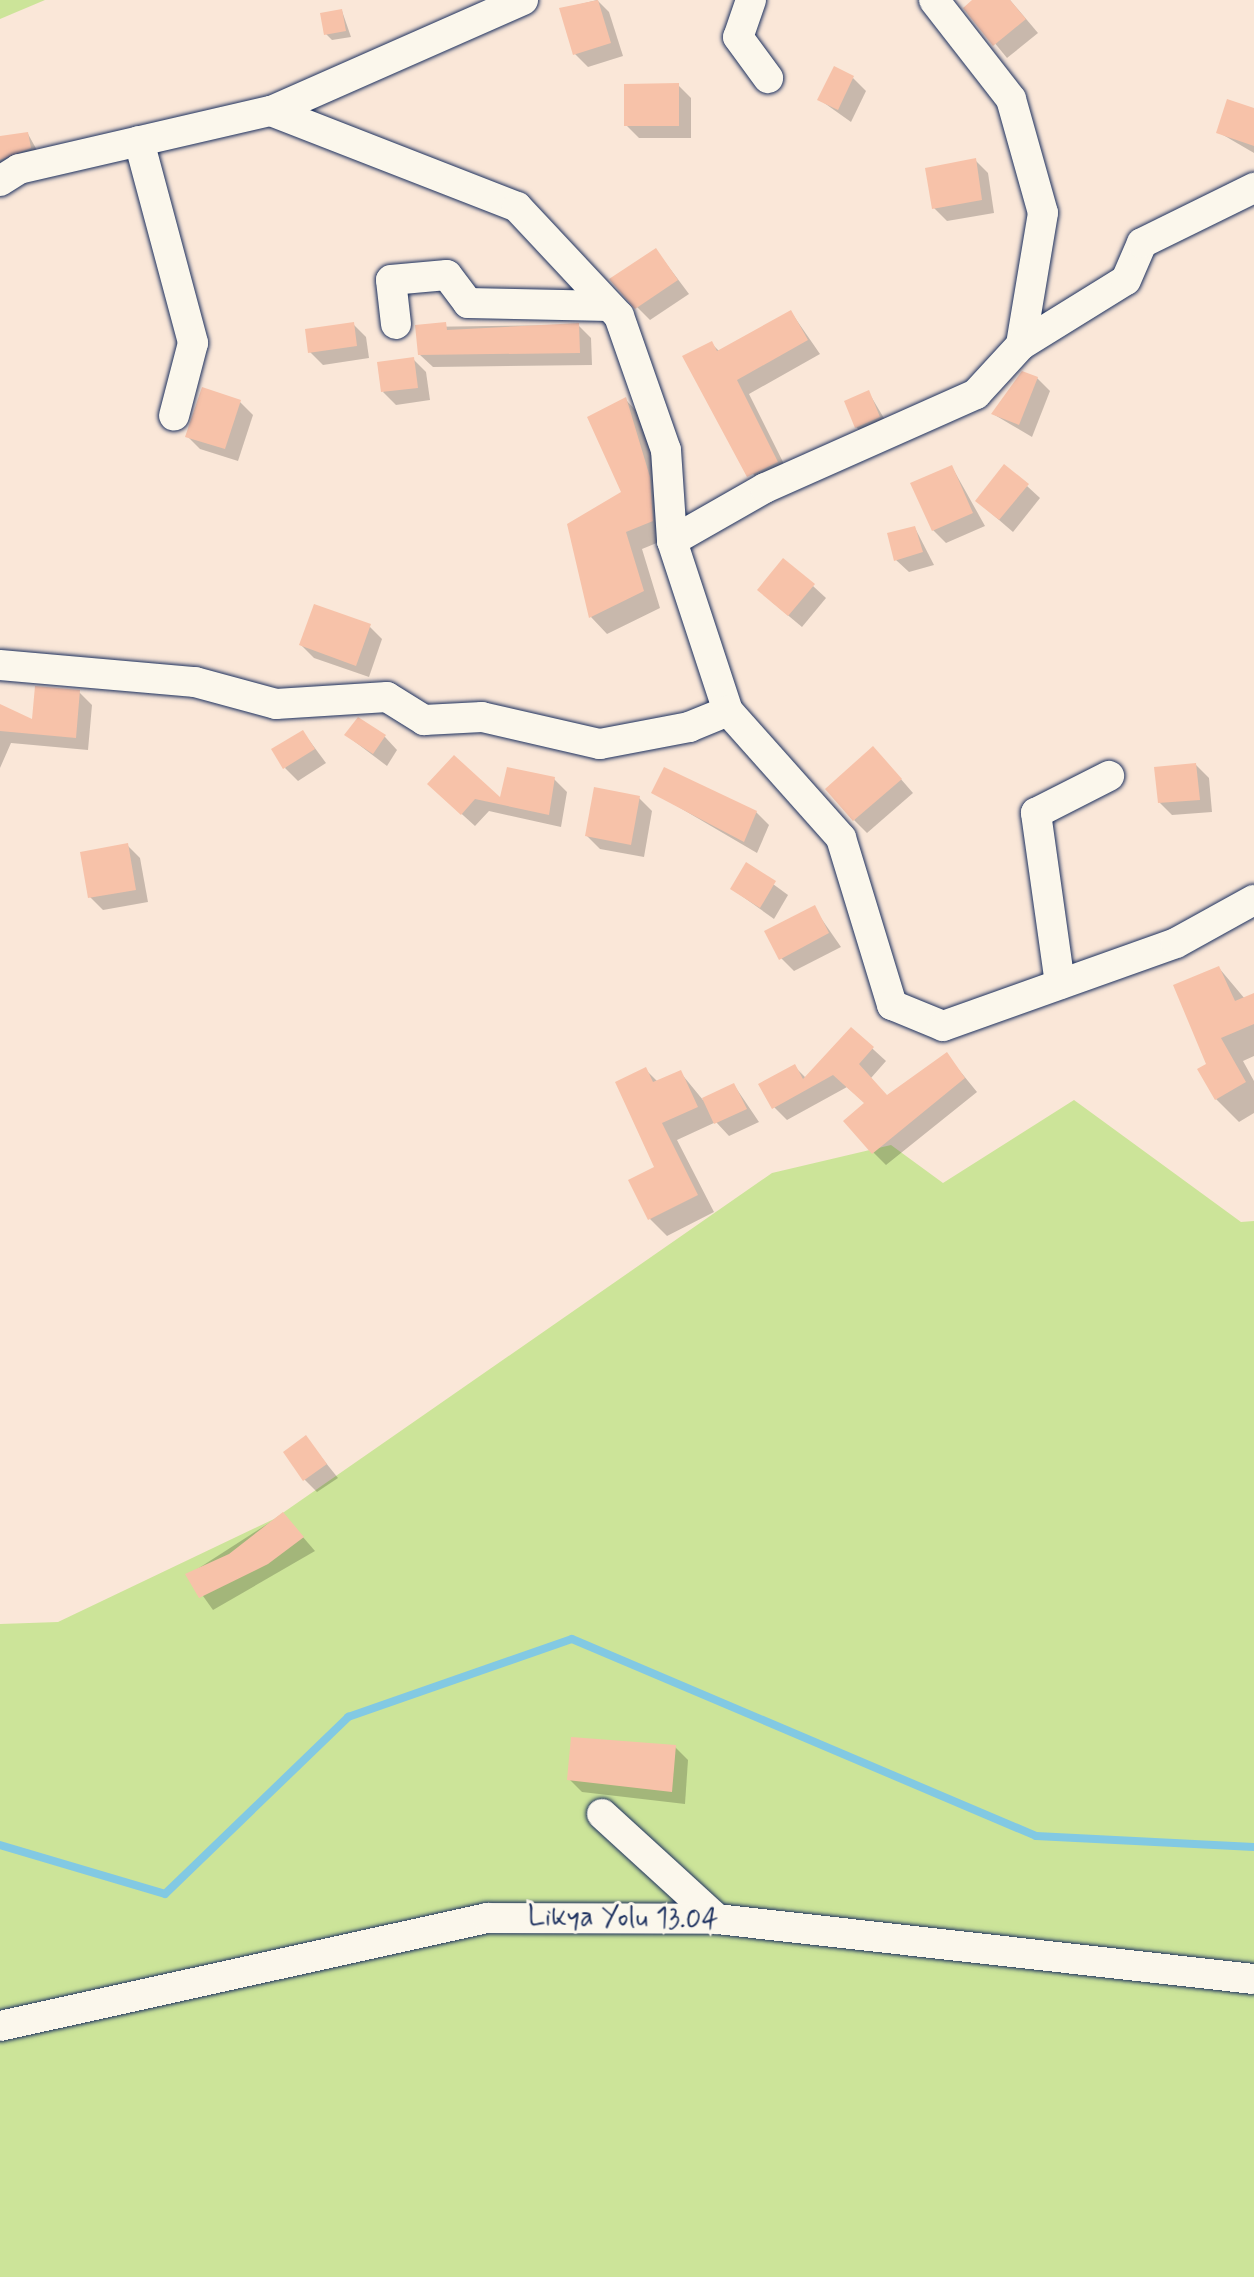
<!DOCTYPE html>
<style>
body{margin:0}
#map{position:relative;width:1254px;height:2277px;overflow:hidden;background:#fae7d8;font-family:Mynerve,sans-serif}
div>[style]{position:absolute}
.green>*{inset:0;background:#cce499}
.shadow>*{inset:0;background:#0003}
.stream>*{height:8px;margin:-4px;padding:0 4px;transform-origin:4px;border-radius:4px;background:#82c9e3}
.building>*{inset:0;background:#f7c2a9}
.roads{filter:drop-shadow(0 0 2px #1b2f5e) drop-shadow(0 0 2px #1b2f5e)}
.street>*{height:30px;margin:-15px;padding:0 15px;transform-origin:15px;border-radius:15px;background:#fbf7ec}
span{translate:-50% -50%;white-space:nowrap;text-align:center;line-height:1.15;-webkit-text-stroke:6px #fbf7ec;paint-order:stroke}
.street-label{font-size:28px;color:#1b2f5e}
</style>
<div id="map">
<div class="green">
<i style="clip-path:polygon(0 0,45px 0,0 19px)"></i>
<i style="clip-path:polygon(1074px 1100px,1241px 1222px,1254px 1221px,1254px 2277px,0 2277px,0 1624px,58px 1622px,274px 1519px,772px 1173px,891px 1145px,943px 1183px)"></i>
</div>
<div class="shadow">
<i style="clip-path:polygon(597px 0,609px 12px,623px 56px,588px 67px,575px 54px,561px 9px)"></i>
<i style="clip-path:polygon(976px 0,1010px 0,1038px 33px,1007px 58px,966px 8px)"></i>
<i style="clip-path:polygon(342px 11px,351px 37px,332px 40px,326px 34px)"></i>
<i style="clip-path:polygon(853px 78px,866px 91px,851px 122px,820px 100px)"></i>
<i style="clip-path:polygon(678px 85px,691px 98px,691px 138px,639px 138px,626px 125px)"></i>
<i style="clip-path:polygon(1254px 110px,1254px 153px,1218px 132px)"></i>
<i style="clip-path:polygon(28px 134px,43px 161px,0 171px,0 138px)"></i>
<i style="clip-path:polygon(975px 160px,988px 173px,994px 213px,947px 221px,934px 208px)"></i>
<i style="clip-path:polygon(656px 250px,689px 294px,650px 320px,637px 307px)"></i>
<i style="clip-path:polygon(791px 312px,820px 354px,749px 394px,790px 476px,762px 489px,685px 357px,712px 344px,720px 352px)"></i>
<i style="clip-path:polygon(353px 324px,366px 337px,369px 358px,323px 365px,310px 352px)"></i>
<i style="clip-path:polygon(578px 325px,591px 338px,592px 365px,433px 367px,419px 354px,417px 327px)"></i>
<i style="clip-path:polygon(413px 359px,426px 372px,430px 400px,396px 405px,383px 392px)"></i>
<i style="clip-path:polygon(1037px 378px,1050px 391px,1032px 437px,993px 414px)"></i>
<i style="clip-path:polygon(869px 393px,891px 430px,869px 440px,856px 427px)"></i>
<i style="clip-path:polygon(626px 400px,642px 417px,661px 462px,669px 538px,642px 549px,660px 608px,607px 634px,591px 617px,623px 493px)"></i>
<i style="clip-path:polygon(240px 402px,253px 415px,238px 461px,200px 449px,187px 436px)"></i>
<i style="clip-path:polygon(952px 467px,985px 526px,946px 543px,933px 530px)"></i>
<i style="clip-path:polygon(1027px 486px,1040px 498px,1013px 532px,977px 501px)"></i>
<i style="clip-path:polygon(915px 528px,934px 565px,909px 572px,896px 560px)"></i>
<i style="clip-path:polygon(813px 586px,826px 598px,802px 627px,772px 602px)"></i>
<i style="clip-path:polygon(369px 626px,382px 639px,369px 677px,314px 658px,301px 645px)"></i>
<i style="clip-path:polygon(79px 692px,92px 705px,88px 750px,11px 743px,0 768px,0 706px,34px 722px)"></i>
<i style="clip-path:polygon(303px 732px,326px 763px,298px 781px,285px 768px)"></i>
<i style="clip-path:polygon(346px 735px,385px 737px,397px 750px,387px 766px)"></i>
<i style="clip-path:polygon(454px 758px,501px 801px,554px 779px,567px 792px,561px 827px,489px 811px,475px 826px,443px 797px)"></i>
<i style="clip-path:polygon(886px 762px,913px 793px,867px 833px,854px 820px)"></i>
<i style="clip-path:polygon(1196px 765px,1209px 778px,1212px 812px,1172px 815px,1159px 802px)"></i>
<i style="clip-path:polygon(653px 792px,756px 812px,769px 825px,757px 853px)"></i>
<i style="clip-path:polygon(639px 798px,652px 811px,644px 857px,600px 849px,587px 836px)"></i>
<i style="clip-path:polygon(127px 845px,140px 858px,148px 902px,103px 910px,90px 897px)"></i>
<i style="clip-path:polygon(747px 865px,788px 895px,774px 919px,732px 889px)"></i>
<i style="clip-path:polygon(814px 908px,841px 947px,794px 971px,781px 958px)"></i>
<i style="clip-path:polygon(1219px 968px,1245px 999px,1254px 995px,1254px 1056px,1243px 1061px,1254px 1081px,1254px 1113px,1239px 1122px,1216px 1099px,1208px 1064px)"></i>
<i style="clip-path:polygon(851px 1029px,886px 1061px,871px 1078px,887px 1097px,946px 1054px,977px 1092px,886px 1165px,873px 1152px,866px 1104px,847px 1087px,787px 1120px,774px 1107px,794px 1066px,807px 1079px)"></i>
<i style="clip-path:polygon(646px 1070px,658px 1082px,680px 1072px,703px 1100px,734px 1085px,759px 1122px,729px 1136px,716px 1122px,677px 1140px,714px 1212px,667px 1236px,650px 1219px,657px 1168px)"></i>
<i style="clip-path:polygon(306px 1438px,338px 1478px,317px 1492px,304px 1479px)"></i>
<i style="clip-path:polygon(283px 1514px,315px 1551px,213px 1610px,188px 1575px)"></i>
<i style="clip-path:polygon(675px 1747px,688px 1760px,685px 1804px,582px 1792px,569px 1779px)"></i>
</div>
<div class="stream">
<i style="left:0;top:1845px;width:172px;rotate:16.5deg"></i>
<i style="left:165px;top:1894px;width:255px;rotate:-44deg"></i>
<i style="left:348px;top:1717px;width:237px;rotate:-19.2deg"></i>
<i style="left:572px;top:1639px;width:504px;rotate:23deg"></i>
<i style="left:1036px;top:1836px;width:218px;rotate:2.9deg"></i>
</div>
<div class="building">
<i style="clip-path:polygon(598px 0,611px 43px,573px 55px,559px 8px)"></i>
<i style="clip-path:polygon(972px 0,1010px 0,1026px 19px,993px 46px,963px 8px)"></i>
<i style="clip-path:polygon(342px 9px,346px 31px,324px 35px,320px 13px)"></i>
<i style="clip-path:polygon(834px 66px,854px 76px,838px 110px,817px 100px)"></i>
<i style="clip-path:polygon(679px 83px,679px 126px,624px 126px,624px 84px)"></i>
<i style="clip-path:polygon(1227px 99px,1254px 108px,1254px 146px,1216px 133px)"></i>
<i style="clip-path:polygon(28px 132px,31px 148px,0 160px,0 136px)"></i>
<i style="clip-path:polygon(976px 158px,982px 200px,932px 209px,925px 168px)"></i>
<i style="clip-path:polygon(656px 248px,678px 280px,635px 309px,609px 279px)"></i>
<i style="clip-path:polygon(791px 310px,808px 340px,737px 380px,778px 462px,747px 477px,682px 356px,712px 341px,717px 351px)"></i>
<i style="clip-path:polygon(354px 322px,357px 346px,308px 353px,305px 329px)"></i>
<i style="clip-path:polygon(446px 322px,447px 330px,579px 323px,580px 353px,418px 355px,415px 325px)"></i>
<i style="clip-path:polygon(414px 357px,418px 388px,381px 392px,377px 362px)"></i>
<i style="clip-path:polygon(1022px 371px,1038px 377px,1019px 425px,991px 414px)"></i>
<i style="clip-path:polygon(202px 387px,241px 400px,225px 449px,185px 437px)"></i>
<i style="clip-path:polygon(869px 390px,880px 417px,855px 428px,844px 401px)"></i>
<i style="clip-path:polygon(626px 397px,650px 477px,653px 521px,626px 532px,644px 591px,589px 618px,567px 524px,621px 492px,587px 417px)"></i>
<i style="clip-path:polygon(1004px 464px,1029px 484px,999px 520px,975px 501px)"></i>
<i style="clip-path:polygon(952px 465px,973px 513px,932px 531px,910px 483px)"></i>
<i style="clip-path:polygon(915px 526px,923px 552px,894px 561px,887px 533px)"></i>
<i style="clip-path:polygon(783px 558px,815px 584px,788px 616px,757px 590px)"></i>
<i style="clip-path:polygon(314px 604px,371px 624px,356px 666px,299px 645px)"></i>
<i style="clip-path:polygon(35px 686px,80px 690px,76px 738px,0 731px,0 704px,32px 719px)"></i>
<i style="clip-path:polygon(358px 717px,386px 735px,373px 754px,344px 735px)"></i>
<i style="clip-path:polygon(303px 730px,315px 749px,283px 769px,271px 749px)"></i>
<i style="clip-path:polygon(873px 746px,902px 779px,853px 821px,825px 789px)"></i>
<i style="clip-path:polygon(454px 755px,500px 797px,507px 767px,555px 777px,549px 815px,475px 799px,461px 815px,427px 784px)"></i>
<i style="clip-path:polygon(1196px 763px,1200px 800px,1158px 803px,1154px 767px)"></i>
<i style="clip-path:polygon(664px 767px,757px 811px,744px 842px,651px 793px)"></i>
<i style="clip-path:polygon(594px 787px,640px 796px,631px 845px,585px 836px)"></i>
<i style="clip-path:polygon(128px 843px,136px 890px,88px 898px,80px 852px)"></i>
<i style="clip-path:polygon(746px 862px,776px 881px,760px 908px,730px 889px)"></i>
<i style="clip-path:polygon(815px 905px,829px 933px,779px 960px,764px 931px)"></i>
<i style="clip-path:polygon(1219px 966px,1235px 1001px,1254px 993px,1254px 1024px,1221px 1038px,1246px 1082px,1215px 1100px,1197px 1069px,1206px 1064px,1173px 985px)"></i>
<i style="clip-path:polygon(851px 1027px,874px 1047px,859px 1064px,887px 1095px,947px 1052px,965px 1078px,872px 1154px,843px 1121px,864px 1103px,833px 1075px,772px 1109px,758px 1084px,795px 1064px,803px 1079px)"></i>
<i style="clip-path:polygon(646px 1067px,653px 1082px,681px 1070px,698px 1107px,662px 1123px,698px 1195px,648px 1220px,628px 1180px,654px 1167px,615px 1082px)"></i>
<i style="clip-path:polygon(734px 1083px,747px 1109px,714px 1124px,702px 1098px)"></i>
<i style="clip-path:polygon(306px 1435px,327px 1464px,303px 1481px,283px 1452px)"></i>
<i style="clip-path:polygon(283px 1512px,304px 1537px,268px 1564px,199px 1598px,185px 1574px,229px 1554px)"></i>
<i style="clip-path:polygon(571px 1737px,676px 1745px,672px 1792px,567px 1780px)"></i>
</div>
<div class="roads">
<div class="street">
<i style="left:523px;top:0;width:275px;rotate:156.2deg"></i>
<i style="left:271px;top:111px;width:264px;rotate:21.3deg"></i>
<i style="left:517px;top:207px;width:149px;rotate:46.9deg"></i>
<i style="left:619px;top:316px;width:142px;rotate:70.7deg"></i>
<i style="left:666px;top:450px;width:91px;rotate:86.2deg"></i>
<i style="left:672px;top:541px;width:179px;rotate:71.8deg"></i>
<i style="left:728px;top:711px;width:170px;rotate:48.3deg"></i>
<i style="left:841px;top:838px;width:175px;rotate:73deg"></i>
<i style="left:892px;top:1005px;width:55px;rotate:22.4deg"></i>
<i style="left:943px;top:1026px;width:247px;rotate:-19.6deg"></i>
<i style="left:1176px;top:943px;width:89px;rotate:-28.9deg"></i>
<i style="left:751px;top:0;width:39px;rotate:109deg"></i>
<i style="left:738px;top:37px;width:51px;rotate:53.8deg"></i>
<i style="left:934px;top:0;width:125px;rotate:52.1deg"></i>
<i style="left:1011px;top:99px;width:118px;rotate:74.3deg"></i>
<i style="left:1043px;top:213px;width:134px;rotate:99.5deg"></i>
<i style="left:139px;top:141px;width:209px;rotate:75deg"></i>
<i style="left:193px;top:343px;width:75px;rotate:104.6deg"></i>
<i style="left:0;top:181px;width:22px;rotate:-32deg"></i>
<i style="left:19px;top:169px;width:259px;rotate:-13deg"></i>
<i style="left:396px;top:324px;width:44px;rotate:-96.5deg"></i>
<i style="left:391px;top:280px;width:56px;rotate:-5.1deg"></i>
<i style="left:447px;top:275px;width:35px;rotate:53deg"></i>
<i style="left:468px;top:303px;width:141px;rotate:1.2deg"></i>
<i style="left:672px;top:541px;width:107px;rotate:-29.7deg"></i>
<i style="left:765px;top:488px;width:231px;rotate:-24deg"></i>
<i style="left:976px;top:394px;width:67px;rotate:-47.4deg"></i>
<i style="left:1021px;top:345px;width:123px;rotate:-31.8deg"></i>
<i style="left:1126px;top:280px;width:40px;rotate:-66.6deg"></i>
<i style="left:1142px;top:243px;width:125px;rotate:-26.2deg"></i>
<i style="left:0;top:665px;width:196px;rotate:5deg"></i>
<i style="left:195px;top:682px;width:84px;rotate:15.2deg"></i>
<i style="left:276px;top:704px;width:111px;rotate:-3.6deg"></i>
<i style="left:387px;top:697px;width:44px;rotate:31.9deg"></i>
<i style="left:424px;top:720px;width:58px;rotate:-3deg"></i>
<i style="left:482px;top:717px;width:121px;rotate:12.9deg"></i>
<i style="left:600px;top:744px;width:91px;rotate:-10.8deg"></i>
<i style="left:689px;top:727px;width:42px;rotate:-22.3deg"></i>
<i style="left:1060px;top:984px;width:173px;rotate:-98deg"></i>
<i style="left:1036px;top:813px;width:82px;rotate:-26.9deg"></i>
<i style="left:602px;top:1814px;width:156px;rotate:42.4deg"></i>
<i style="left:0;top:2026px;width:499px;rotate:-12.5deg"></i>
<i style="left:487px;top:1918px;width:230px;rotate:0.2deg"></i>
<i style="left:717px;top:1919px;width:540px;rotate:6.38deg"></i>
</div>
</div>
<div class="street-label">
<span style="left:623px;top:1919px;rotate:1deg">Likya Yolu 13.04</span>
</div>
</div>
